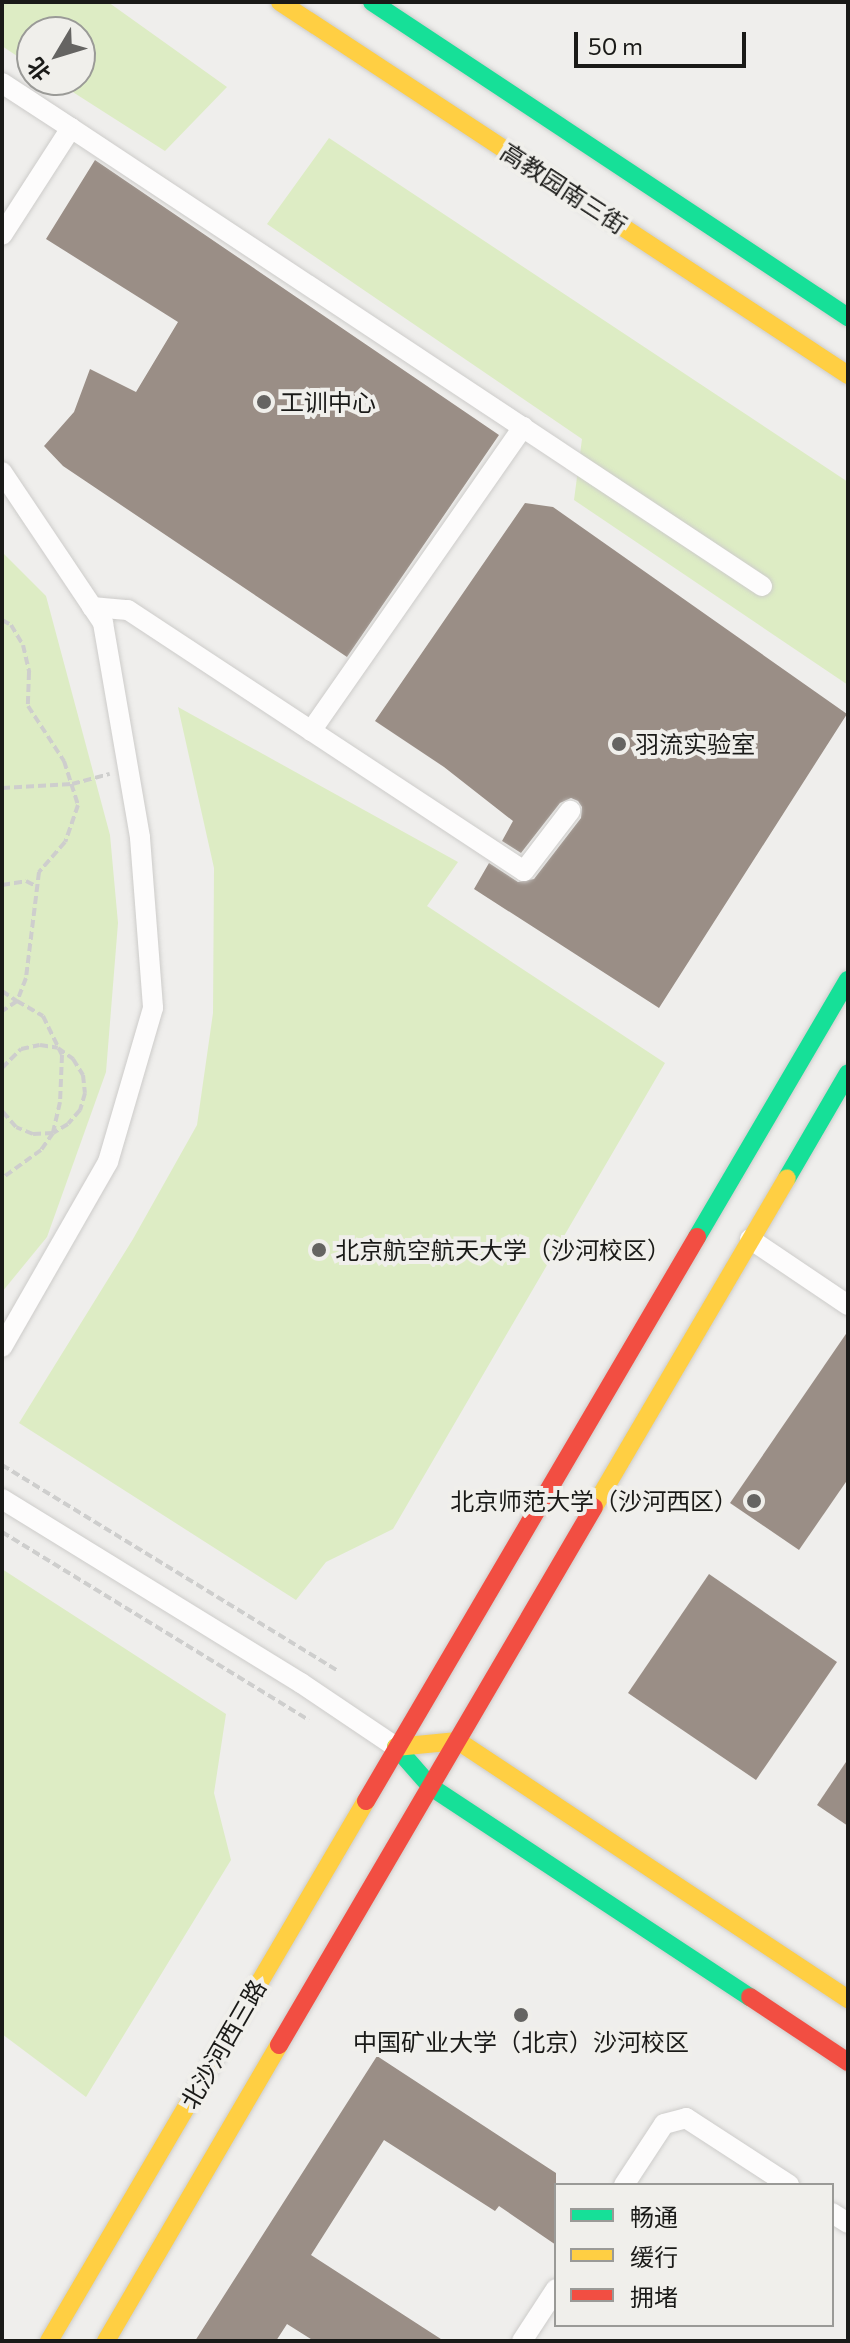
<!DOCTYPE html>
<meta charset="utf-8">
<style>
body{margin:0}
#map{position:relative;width:850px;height:2343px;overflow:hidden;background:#efeeec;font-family:Commissioner,"Noto Sans SC",sans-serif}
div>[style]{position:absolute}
.green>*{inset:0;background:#ddecc4}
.building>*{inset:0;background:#9a8e86}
.path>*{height:4px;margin-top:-2px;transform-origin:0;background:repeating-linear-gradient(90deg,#cececd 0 8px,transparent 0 12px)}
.roads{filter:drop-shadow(0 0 2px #cdccca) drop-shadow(0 0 2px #cdccca)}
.street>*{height:20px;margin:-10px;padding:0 10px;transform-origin:10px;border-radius:10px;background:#fdfcfc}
.fast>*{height:18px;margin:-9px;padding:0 9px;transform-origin:9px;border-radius:9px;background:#16e098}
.slow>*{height:18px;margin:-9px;padding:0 9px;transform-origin:9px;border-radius:9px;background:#ffcf43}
.jam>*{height:18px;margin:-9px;padding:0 9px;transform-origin:9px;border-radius:9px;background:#f24e42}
.dots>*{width:22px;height:22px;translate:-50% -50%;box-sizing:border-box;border:4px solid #f0efeb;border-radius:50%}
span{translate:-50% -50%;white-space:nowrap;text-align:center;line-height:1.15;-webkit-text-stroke:8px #f0efeb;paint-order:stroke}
.street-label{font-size:24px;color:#1a1a18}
.poi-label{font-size:24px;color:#1a1a18}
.left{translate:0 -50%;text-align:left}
.right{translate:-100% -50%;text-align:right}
.frame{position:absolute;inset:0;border:4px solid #1a1a18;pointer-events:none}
.legend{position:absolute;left:554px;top:2183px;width:280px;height:144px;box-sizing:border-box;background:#f0efeb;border:2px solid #9a9a97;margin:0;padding:10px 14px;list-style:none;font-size:24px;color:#1a1a18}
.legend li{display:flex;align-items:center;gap:16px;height:40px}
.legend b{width:40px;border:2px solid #9a9a97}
.north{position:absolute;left:16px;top:16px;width:80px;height:80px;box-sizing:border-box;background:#f0efeb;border:2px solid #9a9a97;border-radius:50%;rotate:232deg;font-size:22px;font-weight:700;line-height:32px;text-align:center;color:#1a1a18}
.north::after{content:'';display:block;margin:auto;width:28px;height:36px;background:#656462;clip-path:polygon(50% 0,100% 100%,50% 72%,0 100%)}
.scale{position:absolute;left:574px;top:32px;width:172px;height:36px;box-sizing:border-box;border:4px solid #1a1a18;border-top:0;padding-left:10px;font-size:24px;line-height:28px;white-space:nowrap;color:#1a1a18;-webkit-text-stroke:6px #f0efeb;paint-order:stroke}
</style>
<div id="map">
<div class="green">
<i style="clip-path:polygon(2px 2px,108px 2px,227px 87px,165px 151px,54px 80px,80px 80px,80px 32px,32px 32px,32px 66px,2px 46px)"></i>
<i style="clip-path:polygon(329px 138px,848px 482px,848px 685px,574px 500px,582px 439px,267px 224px)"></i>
<i style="clip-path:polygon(2px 552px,46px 596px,110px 835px,118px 923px,106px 1072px,47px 1237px,2px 1292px)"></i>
<i style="clip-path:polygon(178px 707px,458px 862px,427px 906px,665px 1063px,393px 1529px,326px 1562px,296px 1600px,19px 1423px,133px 1239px,197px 1125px,213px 1013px,214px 868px)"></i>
<i style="clip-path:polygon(2px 1569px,226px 1714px,214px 1793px,231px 1860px,86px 2097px,2px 2034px)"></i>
</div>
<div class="building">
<i style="clip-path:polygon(95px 160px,499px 435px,347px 657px,63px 466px,44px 446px,74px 412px,90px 369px,136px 392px,178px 322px,46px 239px)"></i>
<i style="clip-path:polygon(525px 503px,553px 507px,847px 714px,659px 1008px,474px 889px,489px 863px,518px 882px,534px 879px,581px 818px,582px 807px,578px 801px,571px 798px,560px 803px,521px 853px,502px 841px,513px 821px,444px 767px,375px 721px)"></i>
<i style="clip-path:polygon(848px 1331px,848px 1479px,799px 1550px,730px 1503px)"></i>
<i style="clip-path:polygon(709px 1574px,837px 1662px,756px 1780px,628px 1693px)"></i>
<i style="clip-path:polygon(848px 1759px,848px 1826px,817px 1805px)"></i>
<i style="clip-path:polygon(377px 2056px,556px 2173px,556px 2245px,499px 2206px,495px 2211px,384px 2140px,311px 2255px,444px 2341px,314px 2341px,287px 2324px,276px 2341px,195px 2341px)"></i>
</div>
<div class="path">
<i style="left:2px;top:620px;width:10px;rotate:29deg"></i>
<i style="left:11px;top:625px;width:23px;rotate:59deg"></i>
<i style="left:23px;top:645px;width:28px;rotate:77deg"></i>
<i style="left:29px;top:672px;width:34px;rotate:92deg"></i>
<i style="left:28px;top:706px;width:66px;rotate:56.8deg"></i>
<i style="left:64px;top:761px;width:46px;rotate:72.3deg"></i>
<i style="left:78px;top:805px;width:39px;rotate:109deg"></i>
<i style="left:65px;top:842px;width:40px;rotate:131deg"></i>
<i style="left:39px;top:872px;width:107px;rotate:97deg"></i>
<i style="left:26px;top:978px;width:25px;rotate:111deg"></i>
<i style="left:17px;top:1001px;width:30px;rotate:30deg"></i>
<i style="left:43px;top:1016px;width:43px;rotate:64deg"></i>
<i style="left:62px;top:1055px;width:47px;rotate:92.4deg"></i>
<i style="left:60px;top:1102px;width:32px;rotate:103deg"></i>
<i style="left:53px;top:1133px;width:21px;rotate:125deg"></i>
<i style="left:41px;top:1150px;width:48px;rotate:144.3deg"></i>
<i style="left:2px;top:788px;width:70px;rotate:-3.3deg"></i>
<i style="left:72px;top:784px;width:39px;rotate:-15deg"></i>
<i style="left:2px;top:885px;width:24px;rotate:-9deg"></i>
<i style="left:26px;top:881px;width:11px;rotate:27deg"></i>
<i style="left:2px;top:991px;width:18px;rotate:34deg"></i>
<i style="left:17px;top:1001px;width:18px;rotate:146deg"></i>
<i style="left:2px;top:1068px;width:27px;rotate:-45deg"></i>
<i style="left:21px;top:1049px;width:19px;rotate:-12deg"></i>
<i style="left:40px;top:1045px;width:18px;rotate:9deg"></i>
<i style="left:58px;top:1048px;width:19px;rotate:36deg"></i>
<i style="left:73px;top:1059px;width:19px;rotate:58deg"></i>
<i style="left:83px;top:1075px;width:18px;rotate:84deg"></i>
<i style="left:85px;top:1093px;width:18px;rotate:106deg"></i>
<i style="left:80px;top:1110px;width:18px;rotate:131deg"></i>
<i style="left:68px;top:1124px;width:17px;rotate:149deg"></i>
<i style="left:53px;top:1133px;width:20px;rotate:177deg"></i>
<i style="left:33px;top:1134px;width:18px;rotate:-158deg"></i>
<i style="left:16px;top:1127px;width:21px;rotate:-131deg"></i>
<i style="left:2px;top:1465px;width:394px;rotate:31.5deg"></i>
<i style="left:2px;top:1532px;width:360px;rotate:31.5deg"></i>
</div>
<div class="roads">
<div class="street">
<i style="left:2px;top:83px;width:82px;rotate:33.1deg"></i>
<i style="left:71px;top:128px;width:127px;rotate:122.8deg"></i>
<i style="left:71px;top:128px;width:829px;rotate:33.54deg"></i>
<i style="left:2px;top:472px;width:182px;rotate:56.2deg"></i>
<i style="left:103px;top:623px;width:218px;rotate:80.2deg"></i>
<i style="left:140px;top:838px;width:170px;rotate:85.6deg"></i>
<i style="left:153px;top:1008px;width:160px;rotate:106.3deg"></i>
<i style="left:108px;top:1162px;width:213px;rotate:119.8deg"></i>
<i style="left:92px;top:607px;width:36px;rotate:5deg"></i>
<i style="left:128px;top:610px;width:474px;rotate:33.4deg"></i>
<i style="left:524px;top:871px;width:76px;rotate:-52.5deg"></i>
<i style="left:311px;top:731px;width:371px;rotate:-55.1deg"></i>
<i style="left:750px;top:1239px;width:118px;rotate:34deg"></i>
<i style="left:2px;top:1499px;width:351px;rotate:31.6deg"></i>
<i style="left:301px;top:1683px;width:115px;rotate:34deg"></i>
<i style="left:624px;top:2185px;width:73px;rotate:-56.7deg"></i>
<i style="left:664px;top:2124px;width:23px;rotate:-15deg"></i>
<i style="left:686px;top:2118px;width:123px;rotate:33deg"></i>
<i style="left:832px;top:2213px;width:19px;rotate:32deg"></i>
<i style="left:522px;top:2341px;width:62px;rotate:-56.8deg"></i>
</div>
<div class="fast">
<i style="left:372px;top:2px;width:571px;rotate:33.5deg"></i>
<i style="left:787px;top:1178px;width:121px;rotate:-59.8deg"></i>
<i style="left:697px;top:1237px;width:298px;rotate:-59.6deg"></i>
<i style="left:396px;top:1747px;width:53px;rotate:48.8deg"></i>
<i style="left:431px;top:1787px;width:382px;rotate:33.4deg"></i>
</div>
<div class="slow">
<i style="left:280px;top:2px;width:680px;rotate:33.29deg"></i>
<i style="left:594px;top:1507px;width:381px;rotate:-59.6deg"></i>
<i style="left:396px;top:1747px;width:62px;rotate:-5.5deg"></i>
<i style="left:458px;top:1741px;width:468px;rotate:33.5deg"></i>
<i style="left:49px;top:2341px;width:626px;rotate:-59.59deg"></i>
<i style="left:106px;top:2341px;width:343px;rotate:-59.7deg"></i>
</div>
<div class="jam">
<i style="left:366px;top:1801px;width:654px;rotate:-59.59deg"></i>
<i style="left:750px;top:1997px;width:118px;rotate:33.6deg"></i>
<i style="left:279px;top:2045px;width:623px;rotate:-59.65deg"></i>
</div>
</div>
<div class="dots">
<i style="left:264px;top:402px;background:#656462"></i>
<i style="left:619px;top:744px;background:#656462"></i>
<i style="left:319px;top:1250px;background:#656462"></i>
<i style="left:754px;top:1501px;background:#656462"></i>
<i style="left:521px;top:2015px;background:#656462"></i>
</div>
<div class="street-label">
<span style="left:564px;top:188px;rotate:33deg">高教园南三街</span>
<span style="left:223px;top:2044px;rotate:-60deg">北沙河西三路</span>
</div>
<div class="poi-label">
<span class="left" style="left:280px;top:402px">工训中心</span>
<span class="left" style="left:635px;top:744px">羽流实验室</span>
<span class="left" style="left:335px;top:1250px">北京航空航天大学（沙河校区）</span>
<span class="right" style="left:738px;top:1501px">北京师范大学（沙河西区）</span>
<span style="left:521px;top:2042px">中国矿业大学（北京）沙河校区</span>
</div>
<div class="frame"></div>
<ul class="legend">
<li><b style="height:10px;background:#16e098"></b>畅通</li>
<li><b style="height:10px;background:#ffcf43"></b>缓行</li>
<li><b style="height:10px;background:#f24e42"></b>拥堵</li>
</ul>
<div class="north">北</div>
<div class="scale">50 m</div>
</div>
